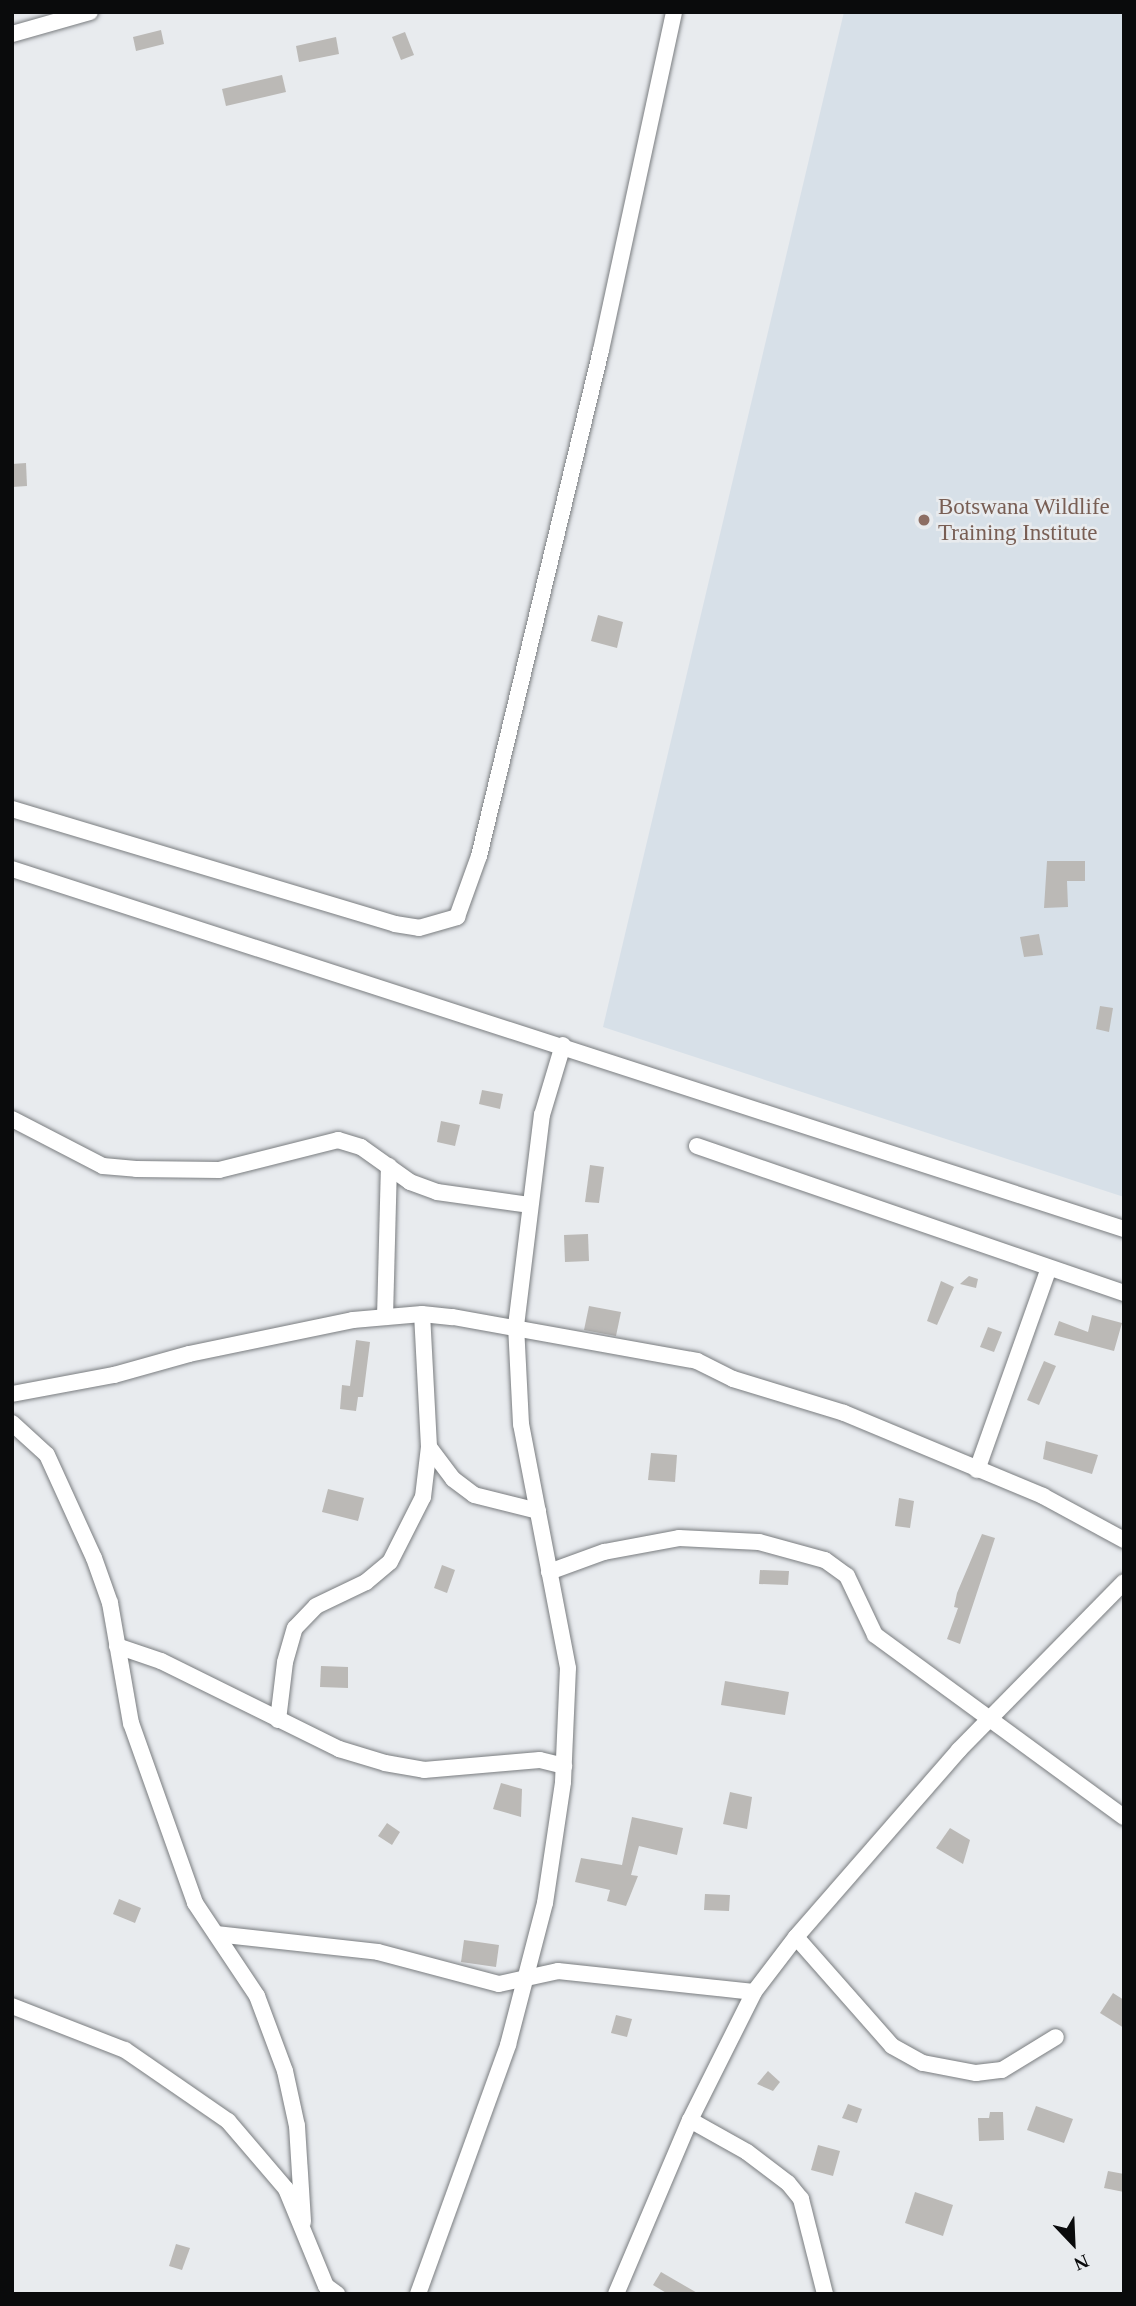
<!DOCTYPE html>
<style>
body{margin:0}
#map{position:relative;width:1136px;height:2306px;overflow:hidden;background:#e8ebee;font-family:"Times New Roman",serif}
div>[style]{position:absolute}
.built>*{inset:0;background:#d7e0e8}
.building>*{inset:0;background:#bbb9b6}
.roads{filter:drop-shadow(0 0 2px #7a7d80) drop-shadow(0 0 2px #7a7d80)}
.street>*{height:16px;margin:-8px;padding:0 8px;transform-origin:8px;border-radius:8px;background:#fff}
.dots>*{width:19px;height:19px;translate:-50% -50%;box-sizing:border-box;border:4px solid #e8ebee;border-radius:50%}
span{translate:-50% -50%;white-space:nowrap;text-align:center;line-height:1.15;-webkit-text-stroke:5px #e8ebee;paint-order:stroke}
.education-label{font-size:23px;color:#785e54}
.left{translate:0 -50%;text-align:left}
.frame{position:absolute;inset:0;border:14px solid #0a0b0c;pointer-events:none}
.north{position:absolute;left:1038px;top:2208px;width:70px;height:70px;-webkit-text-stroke:5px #e8ebee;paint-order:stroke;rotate:157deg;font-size:19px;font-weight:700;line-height:28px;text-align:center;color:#0a0b0c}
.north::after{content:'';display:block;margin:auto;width:24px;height:32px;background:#0a0b0c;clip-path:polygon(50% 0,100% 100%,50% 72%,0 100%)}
</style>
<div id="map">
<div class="built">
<i style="clip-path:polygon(844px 12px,1124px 12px,1124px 1197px,603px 1027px)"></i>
</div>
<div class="building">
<i style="clip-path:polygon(161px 30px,164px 44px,136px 51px,133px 37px)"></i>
<i style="clip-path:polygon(405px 32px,414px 55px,401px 60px,392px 37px)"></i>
<i style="clip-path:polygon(336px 37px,339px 54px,299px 62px,296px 46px)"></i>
<i style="clip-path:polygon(282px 75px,286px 92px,226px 106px,222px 89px)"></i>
<i style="clip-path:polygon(26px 463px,27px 486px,12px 487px,12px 464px)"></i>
<i style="clip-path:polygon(598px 615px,623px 622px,617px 648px,591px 641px)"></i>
<i style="clip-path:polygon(1047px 861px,1085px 861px,1085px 881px,1067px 881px,1068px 907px,1044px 908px)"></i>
<i style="clip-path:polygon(1039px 934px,1043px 955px,1024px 957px,1020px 937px)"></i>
<i style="clip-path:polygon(1100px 1006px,1113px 1008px,1109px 1032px,1096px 1029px)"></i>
<i style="clip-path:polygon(482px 1090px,503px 1094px,500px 1109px,479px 1104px)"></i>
<i style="clip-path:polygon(441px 1121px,460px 1125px,455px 1146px,437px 1142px)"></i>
<i style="clip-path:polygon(590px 1165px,604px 1167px,599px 1203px,585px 1202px)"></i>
<i style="clip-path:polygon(588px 1234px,589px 1261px,565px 1262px,564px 1235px)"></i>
<i style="clip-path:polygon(969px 1276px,978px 1279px,976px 1288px,960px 1284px)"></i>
<i style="clip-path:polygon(941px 1281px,954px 1287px,937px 1325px,927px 1321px)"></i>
<i style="clip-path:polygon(589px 1306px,621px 1312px,616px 1336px,584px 1330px)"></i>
<i style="clip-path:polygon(1092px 1315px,1122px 1323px,1114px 1351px,1054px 1335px,1059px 1321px,1088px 1332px)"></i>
<i style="clip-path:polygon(988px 1327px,1002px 1332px,994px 1352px,980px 1347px)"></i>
<i style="clip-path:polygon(356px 1340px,370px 1342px,363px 1397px,358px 1397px,356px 1411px,340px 1409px,342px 1385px,350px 1386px)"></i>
<i style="clip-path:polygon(1044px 1361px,1056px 1366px,1039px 1405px,1027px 1400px)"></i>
<i style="clip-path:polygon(1046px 1441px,1098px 1455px,1092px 1474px,1043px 1459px)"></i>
<i style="clip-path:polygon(651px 1453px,677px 1455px,675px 1482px,648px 1480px)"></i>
<i style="clip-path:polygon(328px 1489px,364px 1498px,358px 1521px,322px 1512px)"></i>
<i style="clip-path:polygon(899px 1498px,914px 1501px,910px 1528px,895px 1526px)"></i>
<i style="clip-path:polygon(982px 1534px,995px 1538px,960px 1644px,947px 1639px,958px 1608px,954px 1607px,957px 1593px)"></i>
<i style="clip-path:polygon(442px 1565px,455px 1570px,447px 1593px,434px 1588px)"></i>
<i style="clip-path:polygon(760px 1570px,789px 1571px,788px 1585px,759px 1584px)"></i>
<i style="clip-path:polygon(321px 1666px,348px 1667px,348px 1688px,320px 1687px)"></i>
<i style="clip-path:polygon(725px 1681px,789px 1692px,785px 1715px,721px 1705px)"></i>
<i style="clip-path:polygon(501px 1783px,522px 1789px,521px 1817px,493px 1809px)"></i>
<i style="clip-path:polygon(730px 1792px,752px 1797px,747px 1829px,723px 1824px)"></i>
<i style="clip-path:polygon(632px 1817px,683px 1828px,677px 1855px,639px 1846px,631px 1875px,638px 1876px,626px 1906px,607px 1901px,610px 1890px,575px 1882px,581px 1858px,622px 1865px)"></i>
<i style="clip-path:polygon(387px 1823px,400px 1832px,392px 1845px,378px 1836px)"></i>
<i style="clip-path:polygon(950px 1828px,970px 1840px,963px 1864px,936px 1848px)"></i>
<i style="clip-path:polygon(705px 1894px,730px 1895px,729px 1911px,704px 1910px)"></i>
<i style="clip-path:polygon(119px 1899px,141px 1908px,135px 1923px,113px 1914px)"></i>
<i style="clip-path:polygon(464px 1940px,499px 1945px,496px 1967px,461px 1962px)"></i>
<i style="clip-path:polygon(1113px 1993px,1124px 2000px,1124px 2028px,1100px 2013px)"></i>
<i style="clip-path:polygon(616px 2015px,632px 2019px,627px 2037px,611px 2033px)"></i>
<i style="clip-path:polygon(768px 2071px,780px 2082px,773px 2091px,757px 2084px)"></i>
<i style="clip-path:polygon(848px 2104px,862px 2109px,857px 2123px,842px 2118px)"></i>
<i style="clip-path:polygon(1036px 2106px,1073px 2119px,1064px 2143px,1027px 2130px)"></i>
<i style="clip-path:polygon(990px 2112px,1003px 2112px,1004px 2140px,979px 2141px,978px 2118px,989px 2118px)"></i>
<i style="clip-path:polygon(818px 2145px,840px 2151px,833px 2176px,811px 2170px)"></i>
<i style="clip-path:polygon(1108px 2171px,1124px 2174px,1124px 2192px,1104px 2188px)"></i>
<i style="clip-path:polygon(915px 2192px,953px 2205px,943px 2236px,905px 2223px)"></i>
<i style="clip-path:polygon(176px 2244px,190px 2248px,182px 2270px,169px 2266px)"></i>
<i style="clip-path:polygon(661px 2272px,699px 2294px,668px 2294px,653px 2285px)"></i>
</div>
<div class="roads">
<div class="street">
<i style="left:12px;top:34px;width:81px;rotate:-15.8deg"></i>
<i style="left:12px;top:809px;width:400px;rotate:16.7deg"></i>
<i style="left:395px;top:924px;width:24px;rotate:9deg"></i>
<i style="left:419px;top:928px;width:40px;rotate:-16deg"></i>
<i style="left:457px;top:917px;width:65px;rotate:-70.2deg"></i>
<i style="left:479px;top:856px;width:520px;rotate:-76.44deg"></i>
<i style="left:601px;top:350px;width:346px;rotate:-77.8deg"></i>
<i style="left:12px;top:869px;width:1169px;rotate:17.94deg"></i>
<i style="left:12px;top:1119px;width:102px;rotate:27.3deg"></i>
<i style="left:103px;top:1166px;width:33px;rotate:5deg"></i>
<i style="left:136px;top:1169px;width:83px;rotate:0.7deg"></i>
<i style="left:219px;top:1170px;width:123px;rotate:-14.1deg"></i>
<i style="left:338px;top:1140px;width:24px;rotate:17deg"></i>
<i style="left:361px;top:1147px;width:60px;rotate:35.5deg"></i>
<i style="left:410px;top:1182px;width:29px;rotate:20deg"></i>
<i style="left:437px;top:1192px;width:93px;rotate:8deg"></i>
<i style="left:697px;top:1146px;width:452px;rotate:19deg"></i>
<i style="left:385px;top:1317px;width:151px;rotate:-88.5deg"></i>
<i style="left:12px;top:1394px;width:104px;rotate:-10.6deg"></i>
<i style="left:114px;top:1375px;width:78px;rotate:-15.6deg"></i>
<i style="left:189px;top:1354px;width:167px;rotate:-11.7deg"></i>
<i style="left:353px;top:1320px;width:69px;rotate:-5deg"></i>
<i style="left:422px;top:1314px;width:31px;rotate:6deg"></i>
<i style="left:453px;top:1317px;width:248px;rotate:10.2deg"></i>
<i style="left:697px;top:1361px;width:40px;rotate:26.6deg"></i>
<i style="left:733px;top:1379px;width:116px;rotate:17deg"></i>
<i style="left:844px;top:1413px;width:216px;rotate:22.6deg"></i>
<i style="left:1043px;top:1496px;width:92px;rotate:28.5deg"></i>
<i style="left:12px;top:1423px;width:47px;rotate:42.4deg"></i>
<i style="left:47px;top:1455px;width:113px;rotate:65.5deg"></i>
<i style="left:94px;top:1558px;width:48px;rotate:70.4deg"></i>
<i style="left:110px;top:1603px;width:122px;rotate:80.1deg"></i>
<i style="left:131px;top:1723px;width:191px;rotate:70.4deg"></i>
<i style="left:195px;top:1903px;width:112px;rotate:56.3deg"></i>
<i style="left:257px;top:1996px;width:80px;rotate:69.5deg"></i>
<i style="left:285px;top:2071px;width:56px;rotate:77.7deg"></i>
<i style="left:297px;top:2126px;width:96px;rotate:86.4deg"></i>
<i style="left:429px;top:1447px;width:40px;rotate:53deg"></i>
<i style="left:453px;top:1479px;width:26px;rotate:37deg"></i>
<i style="left:474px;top:1495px;width:66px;rotate:14deg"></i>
<i style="left:977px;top:1470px;width:214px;rotate:-70.4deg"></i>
<i style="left:549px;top:1572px;width:59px;rotate:-20deg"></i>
<i style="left:604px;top:1552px;width:76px;rotate:-10.6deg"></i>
<i style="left:679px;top:1538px;width:80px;rotate:2.9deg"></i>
<i style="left:759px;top:1542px;width:68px;rotate:15.3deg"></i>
<i style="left:825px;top:1560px;width:27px;rotate:36deg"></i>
<i style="left:847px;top:1576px;width:65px;rotate:64.6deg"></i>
<i style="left:875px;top:1635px;width:308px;rotate:36.2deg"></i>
<i style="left:117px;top:1646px;width:46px;rotate:18.8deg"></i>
<i style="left:161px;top:1661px;width:199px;rotate:26.3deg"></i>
<i style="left:339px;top:1749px;width:48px;rotate:16.9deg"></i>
<i style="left:385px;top:1763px;width:40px;rotate:10deg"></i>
<i style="left:424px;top:1770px;width:116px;rotate:-4.9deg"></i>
<i style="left:540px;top:1760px;width:25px;rotate:14deg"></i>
<i style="left:278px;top:1720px;width:58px;rotate:-83.1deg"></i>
<i style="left:285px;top:1662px;width:35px;rotate:-74deg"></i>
<i style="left:295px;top:1628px;width:30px;rotate:-46deg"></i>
<i style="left:316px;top:1606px;width:55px;rotate:-25.6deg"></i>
<i style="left:366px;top:1582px;width:31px;rotate:-40deg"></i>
<i style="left:390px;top:1562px;width:73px;rotate:-63.1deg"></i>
<i style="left:423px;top:1497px;width:50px;rotate:-83.2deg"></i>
<i style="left:429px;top:1447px;width:133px;rotate:-93deg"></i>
<i style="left:216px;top:1934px;width:163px;rotate:6.3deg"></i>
<i style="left:378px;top:1952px;width:125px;rotate:14.8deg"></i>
<i style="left:499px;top:1984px;width:60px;rotate:-12.4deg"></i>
<i style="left:558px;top:1971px;width:197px;rotate:6.1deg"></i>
<i style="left:796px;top:1937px;width:145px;rotate:48.6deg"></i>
<i style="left:892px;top:2046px;width:35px;rotate:29deg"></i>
<i style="left:923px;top:2063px;width:54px;rotate:10.7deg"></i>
<i style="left:976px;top:2073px;width:26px;rotate:-7deg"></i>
<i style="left:1002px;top:2070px;width:63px;rotate:-31.4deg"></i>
<i style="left:12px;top:2006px;width:121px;rotate:21.3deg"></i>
<i style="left:125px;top:2050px;width:125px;rotate:34.6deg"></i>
<i style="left:228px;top:2121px;width:89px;rotate:49.5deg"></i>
<i style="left:286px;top:2189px;width:105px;rotate:67.6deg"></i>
<i style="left:326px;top:2286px;width:14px;rotate:36deg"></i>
<i style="left:690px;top:2120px;width:65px;rotate:29.3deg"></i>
<i style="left:747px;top:2152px;width:51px;rotate:37.1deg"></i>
<i style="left:788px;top:2183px;width:21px;rotate:51deg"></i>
<i style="left:801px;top:2199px;width:98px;rotate:75.8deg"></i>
<i style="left:418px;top:2294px;width:265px;rotate:-70.1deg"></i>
<i style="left:508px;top:2045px;width:147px;rotate:-75.4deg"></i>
<i style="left:545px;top:1903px;width:122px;rotate:-81.5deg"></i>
<i style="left:563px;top:1782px;width:114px;rotate:-87.5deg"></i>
<i style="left:568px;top:1668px;width:248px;rotate:-100.9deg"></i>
<i style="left:521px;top:1424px;width:98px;rotate:-92.9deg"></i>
<i style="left:516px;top:1326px;width:213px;rotate:-83deg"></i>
<i style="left:542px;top:1115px;width:73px;rotate:-73.3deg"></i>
<i style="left:616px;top:2294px;width:189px;rotate:-67deg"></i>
<i style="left:690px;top:2120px;width:143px;rotate:-63.4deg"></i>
<i style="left:754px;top:1992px;width:69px;rotate:-52.6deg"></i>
<i style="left:796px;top:1937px;width:248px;rotate:-48.9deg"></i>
<i style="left:959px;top:1750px;width:235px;rotate:-45.5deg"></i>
</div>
</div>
<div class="dots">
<i style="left:924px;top:520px;background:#8d6e63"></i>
</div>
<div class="education-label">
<span class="left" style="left:938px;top:520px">Botswana Wildlife<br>Training Institute</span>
</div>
<div class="frame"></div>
<div class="north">N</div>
</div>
